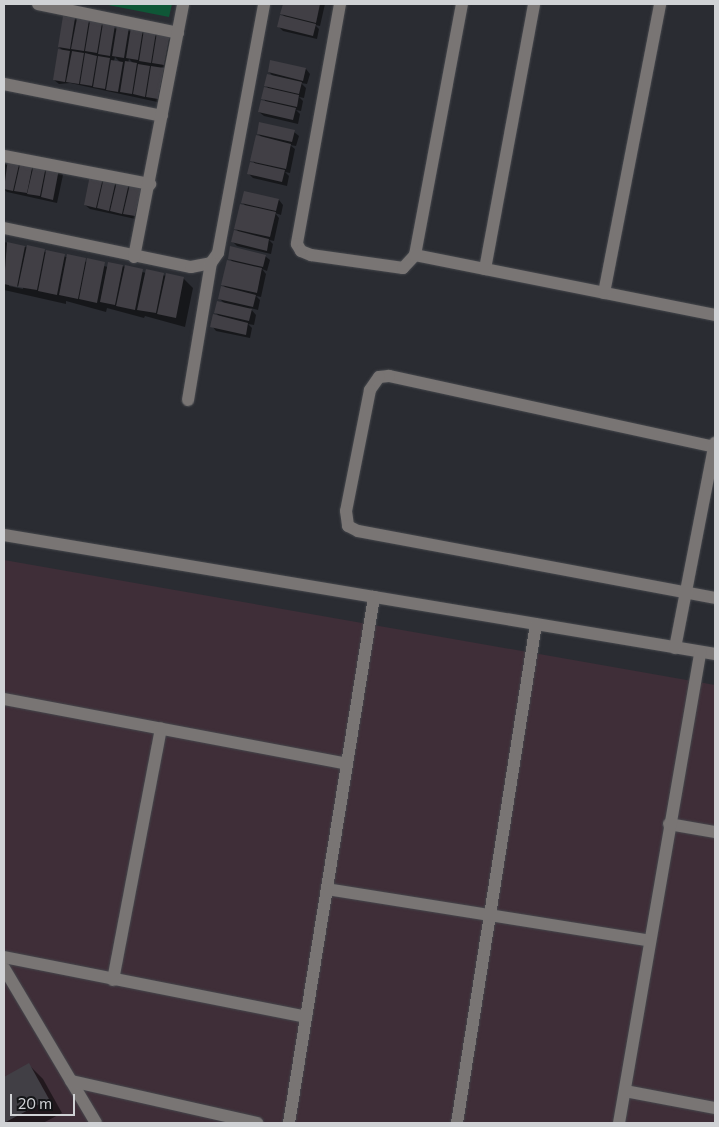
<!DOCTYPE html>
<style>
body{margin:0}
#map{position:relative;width:719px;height:1127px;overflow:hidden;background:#2a2c32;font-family:Commissioner,sans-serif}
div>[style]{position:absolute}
.commercial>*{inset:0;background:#3f2e38}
.green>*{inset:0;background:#0f5737}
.shadow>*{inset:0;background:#0007}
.building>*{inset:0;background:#413f45}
.roads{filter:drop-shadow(0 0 1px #45474c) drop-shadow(0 0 1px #45474c)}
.minor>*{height:12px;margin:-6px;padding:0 6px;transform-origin:6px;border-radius:6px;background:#797574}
span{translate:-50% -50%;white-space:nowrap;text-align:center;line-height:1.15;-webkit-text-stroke:4px #141517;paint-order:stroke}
.frame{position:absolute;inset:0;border:5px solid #d0d2d5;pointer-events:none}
.scale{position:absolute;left:10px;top:1094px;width:65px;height:22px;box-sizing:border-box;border:2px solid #d0d2d5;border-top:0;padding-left:6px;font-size:15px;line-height:18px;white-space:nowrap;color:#d0d2d5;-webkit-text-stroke:4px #141517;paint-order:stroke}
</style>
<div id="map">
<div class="commercial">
<i style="clip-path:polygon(4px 560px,715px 685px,715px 1123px,4px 1123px)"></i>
</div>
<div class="green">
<i style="clip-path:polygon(103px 4px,172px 4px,169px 17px)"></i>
</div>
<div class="shadow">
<i style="clip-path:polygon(284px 4px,325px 4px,320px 26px,315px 25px,319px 29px,317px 39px,283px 31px,279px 27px,286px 18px,282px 14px)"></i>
<i style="clip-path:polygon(evenodd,75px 19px,118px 29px,169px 35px,173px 40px,168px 68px,161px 67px,167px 74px,162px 103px,70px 83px,59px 84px,54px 80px,64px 52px,59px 47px,75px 19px,115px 57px,120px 62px,114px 61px,115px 57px,75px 19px,129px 59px,134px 64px,128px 63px,129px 59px)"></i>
<i style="clip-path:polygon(306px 69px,310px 74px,307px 84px,301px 83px,306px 88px,304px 98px,299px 97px,303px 101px,301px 111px,296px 110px,300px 114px,298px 124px,264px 116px,259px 112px,267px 103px,263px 98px,269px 89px,265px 85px,274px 77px,269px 72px)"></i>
<i style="clip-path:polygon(294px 132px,299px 136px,296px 146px,290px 145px,295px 149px,290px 173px,285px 172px,289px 176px,287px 186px,253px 178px,248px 173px,256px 165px,252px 160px,263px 138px,258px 134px)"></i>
<i style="clip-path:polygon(9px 159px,59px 170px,63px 175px,57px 203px,7px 192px,4px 189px,4px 162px,7px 165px)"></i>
<i style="clip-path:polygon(91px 176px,141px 187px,140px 220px,90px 209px,85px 205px)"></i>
<i style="clip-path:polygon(279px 200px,283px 205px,281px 215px,275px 213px,279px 218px,274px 241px,269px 240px,273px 244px,271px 254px,237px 246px,233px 242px,240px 233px,236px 229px,247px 207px,242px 202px)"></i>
<i style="clip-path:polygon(evenodd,4px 242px,108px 267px,122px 266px,146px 273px,183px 278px,193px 288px,185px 327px,145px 316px,144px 318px,107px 308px,106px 312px,66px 301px,66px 304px,4px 290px,4px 242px,9px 284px,23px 287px,23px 289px,9px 286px,9px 284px)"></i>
<i style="clip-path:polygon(265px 256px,270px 260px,267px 271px,262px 269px,266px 274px,261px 297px,256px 296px,260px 300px,258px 310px,250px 308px,256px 315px,254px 325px,248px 324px,252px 328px,250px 338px,216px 331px,212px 326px,220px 317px,215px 312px,225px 304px,219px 298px,227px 289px,223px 285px,234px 263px,229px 258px)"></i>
<i style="clip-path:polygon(29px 1065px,43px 1079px,62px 1113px,43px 1123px,4px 1123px,4px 1079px)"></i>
</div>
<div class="building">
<i style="clip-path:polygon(283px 4px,320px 4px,316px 23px,280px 14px)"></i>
<i style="clip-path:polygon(280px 15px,316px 24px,313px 36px,277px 27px)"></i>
<i style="clip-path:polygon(63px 16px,75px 18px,70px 49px,58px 47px)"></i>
<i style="clip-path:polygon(77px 18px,89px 20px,84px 51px,71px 49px)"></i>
<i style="clip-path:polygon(90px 21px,102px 23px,97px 53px,85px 51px)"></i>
<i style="clip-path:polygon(103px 23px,115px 25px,110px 56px,98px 54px)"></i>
<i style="clip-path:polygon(117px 25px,129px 27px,124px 58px,112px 56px)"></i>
<i style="clip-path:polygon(131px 27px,143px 29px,138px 60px,126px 58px)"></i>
<i style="clip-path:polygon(144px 29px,156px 32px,151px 63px,139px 61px)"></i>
<i style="clip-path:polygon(157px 32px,170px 34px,164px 65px,152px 63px)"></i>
<i style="clip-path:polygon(58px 49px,70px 51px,65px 82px,53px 80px)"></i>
<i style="clip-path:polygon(72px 51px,84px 53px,79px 84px,66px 82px)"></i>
<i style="clip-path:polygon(85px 53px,97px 56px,92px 86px,80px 84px)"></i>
<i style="clip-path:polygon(98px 56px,110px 58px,105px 89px,93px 87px)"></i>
<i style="clip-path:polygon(111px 60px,123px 62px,118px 92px,106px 90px)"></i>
<i style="clip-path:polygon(270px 60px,306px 68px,303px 81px,268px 72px)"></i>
<i style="clip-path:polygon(125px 61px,137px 63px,132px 94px,120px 92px)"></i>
<i style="clip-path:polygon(138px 64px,150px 66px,145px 97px,133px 94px)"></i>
<i style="clip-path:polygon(151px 66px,164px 68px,158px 99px,146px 97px)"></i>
<i style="clip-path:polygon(267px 74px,302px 82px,299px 94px,264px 86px)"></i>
<i style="clip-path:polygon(264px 87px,299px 95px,297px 107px,261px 99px)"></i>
<i style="clip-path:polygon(261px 100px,296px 108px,293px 120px,258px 112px)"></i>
<i style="clip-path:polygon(259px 122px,295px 130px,292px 142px,257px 134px)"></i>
<i style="clip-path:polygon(256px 135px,291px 144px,286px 169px,250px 161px)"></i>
<i style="clip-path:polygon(8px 158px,20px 160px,13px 191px,4px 189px)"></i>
<i style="clip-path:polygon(21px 160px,33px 163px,27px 193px,14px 191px)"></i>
<i style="clip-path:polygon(250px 162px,285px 170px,282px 182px,247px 174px)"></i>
<i style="clip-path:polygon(34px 164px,46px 166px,40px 196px,27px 194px)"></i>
<i style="clip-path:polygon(47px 166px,59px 169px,53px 200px,41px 197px)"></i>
<i style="clip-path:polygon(90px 175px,103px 178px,96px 208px,84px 205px)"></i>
<i style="clip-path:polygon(104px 177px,116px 180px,109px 211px,97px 208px)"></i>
<i style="clip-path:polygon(117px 181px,129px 183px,122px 214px,110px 211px)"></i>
<i style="clip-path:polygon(130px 184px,142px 186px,135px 216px,123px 214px)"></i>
<i style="clip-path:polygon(244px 191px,279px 199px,276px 211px,241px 203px)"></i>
<i style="clip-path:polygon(240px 204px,276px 212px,270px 237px,234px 229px)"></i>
<i style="clip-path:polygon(234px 230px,269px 239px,267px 251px,231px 242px)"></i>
<i style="clip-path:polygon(7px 242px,25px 246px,17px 287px,4px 284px)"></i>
<i style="clip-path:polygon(27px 245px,45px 249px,37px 290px,18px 287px)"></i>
<i style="clip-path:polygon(230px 246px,266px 255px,263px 267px,228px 259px)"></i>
<i style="clip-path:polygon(46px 250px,65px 254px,57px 295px,38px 291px)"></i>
<i style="clip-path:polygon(67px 254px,86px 258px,78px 299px,59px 295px)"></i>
<i style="clip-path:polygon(87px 258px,105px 262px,97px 303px,79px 299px)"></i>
<i style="clip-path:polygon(227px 260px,262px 268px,257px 293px,221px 285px)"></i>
<i style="clip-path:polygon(108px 262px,123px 265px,115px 305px,100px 302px)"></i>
<i style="clip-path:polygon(125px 265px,143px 269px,135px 310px,116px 306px)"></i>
<i style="clip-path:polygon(146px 269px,164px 273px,156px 313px,137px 310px)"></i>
<i style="clip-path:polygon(166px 273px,184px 277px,176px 318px,157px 314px)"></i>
<i style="clip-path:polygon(221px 286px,256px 295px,253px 307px,218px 299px)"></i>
<i style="clip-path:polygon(217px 301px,252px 309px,249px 321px,214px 313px)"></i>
<i style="clip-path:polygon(213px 314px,248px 323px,246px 335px,210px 327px)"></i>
<i style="clip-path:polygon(29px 1063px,49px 1099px,4px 1123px,4px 1077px)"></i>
</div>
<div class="roads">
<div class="minor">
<i style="left:38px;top:4px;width:143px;rotate:11.7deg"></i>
<i style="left:340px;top:4px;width:244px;rotate:100.2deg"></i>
<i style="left:297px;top:244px;width:8px;rotate:60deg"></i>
<i style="left:301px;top:251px;width:11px;rotate:22deg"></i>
<i style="left:311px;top:255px;width:93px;rotate:8deg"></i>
<i style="left:403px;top:268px;width:18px;rotate:-47deg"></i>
<i style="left:415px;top:255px;width:255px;rotate:-79.4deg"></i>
<i style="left:4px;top:84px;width:161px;rotate:11.4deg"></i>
<i style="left:4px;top:156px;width:149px;rotate:10.9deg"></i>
<i style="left:4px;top:228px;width:191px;rotate:11.8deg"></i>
<i style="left:191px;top:267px;width:20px;rotate:-11deg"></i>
<i style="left:211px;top:263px;width:12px;rotate:-55deg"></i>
<i style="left:218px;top:253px;width:253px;rotate:-79.5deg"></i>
<i style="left:415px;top:255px;width:306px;rotate:11.3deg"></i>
<i style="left:134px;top:257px;width:258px;rotate:-79deg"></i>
<i style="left:485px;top:269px;width:269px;rotate:-79.5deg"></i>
<i style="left:604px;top:293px;width:294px;rotate:-79deg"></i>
<i style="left:188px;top:400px;width:139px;rotate:-80.5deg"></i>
<i style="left:715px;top:447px;width:334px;rotate:-167.7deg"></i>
<i style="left:389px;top:376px;width:10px;rotate:174deg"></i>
<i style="left:379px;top:377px;width:16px;rotate:125deg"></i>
<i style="left:370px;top:390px;width:123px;rotate:101.2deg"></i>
<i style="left:346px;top:511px;width:15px;rotate:82deg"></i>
<i style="left:348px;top:526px;width:11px;rotate:27deg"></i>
<i style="left:358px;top:531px;width:363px;rotate:10.6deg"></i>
<i style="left:4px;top:535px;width:721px;rotate:9.5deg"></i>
<i style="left:675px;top:648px;width:209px;rotate:-79deg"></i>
<i style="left:4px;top:699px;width:349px;rotate:10.7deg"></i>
<i style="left:669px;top:824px;width:47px;rotate:9.9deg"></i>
<i style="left:327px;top:889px;width:327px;rotate:9.1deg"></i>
<i style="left:4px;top:957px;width:308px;rotate:11.2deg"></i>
<i style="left:4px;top:968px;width:180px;rotate:59.3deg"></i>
<i style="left:113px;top:980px;width:256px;rotate:-79.2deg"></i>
<i style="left:71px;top:1081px;width:191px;rotate:12.7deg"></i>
<i style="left:625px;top:1091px;width:92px;rotate:10.7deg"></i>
<i style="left:289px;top:1123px;width:533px;rotate:-80.82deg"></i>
<i style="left:457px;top:1123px;width:505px;rotate:-81deg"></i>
<i style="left:619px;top:1123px;width:478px;rotate:-80.2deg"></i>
</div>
</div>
<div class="frame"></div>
<div class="scale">20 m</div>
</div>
